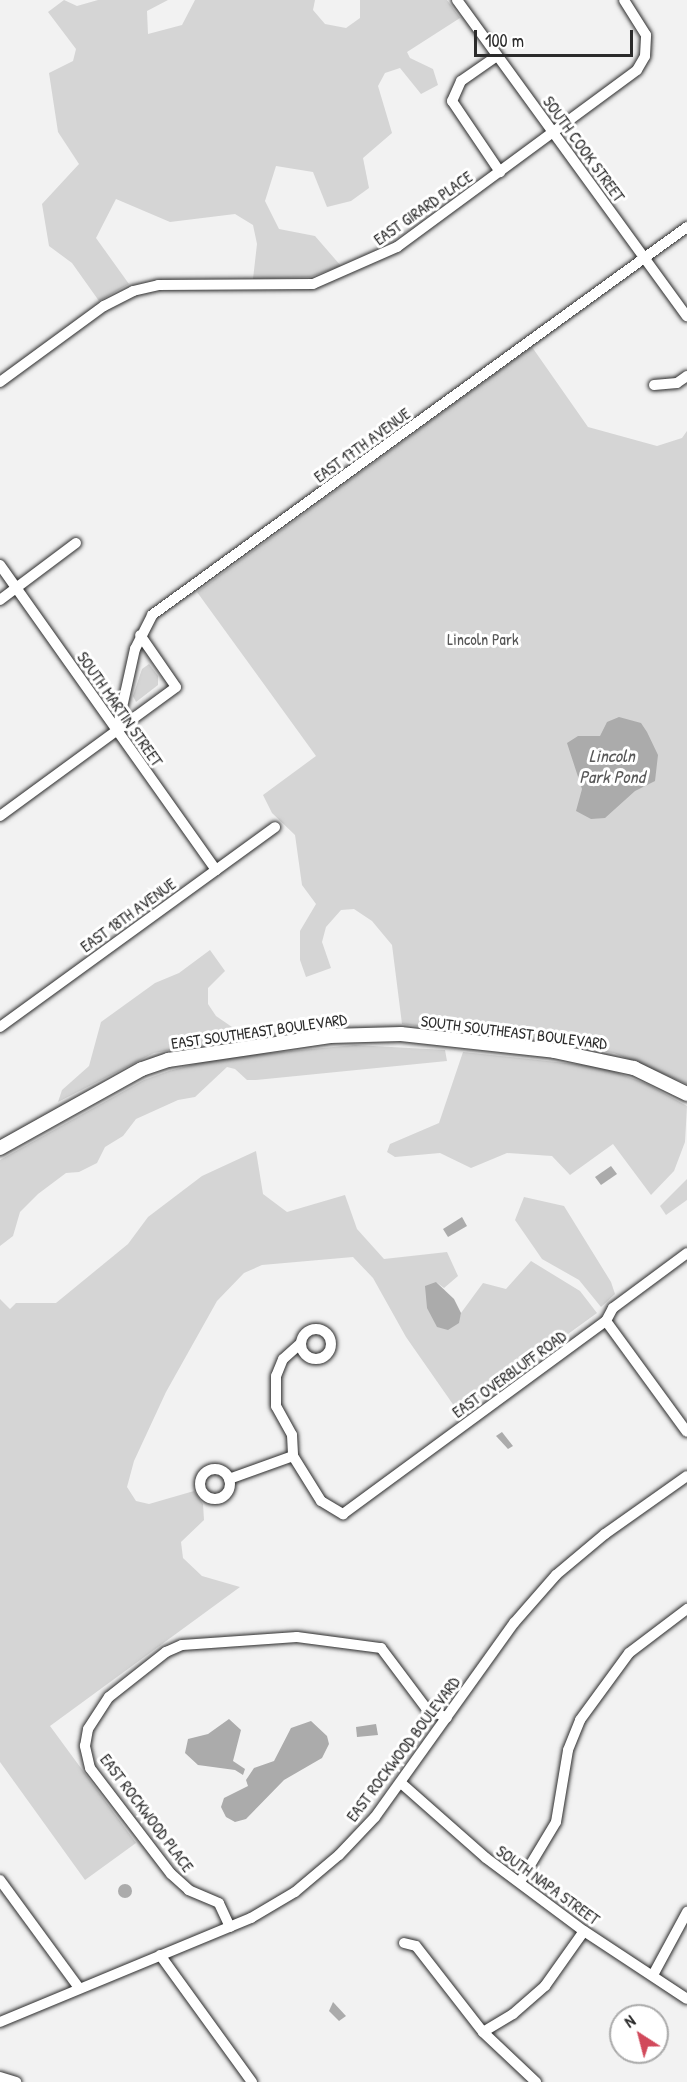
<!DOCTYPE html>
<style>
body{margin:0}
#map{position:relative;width:687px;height:2082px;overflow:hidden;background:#f2f2f2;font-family:"Patrick Hand",sans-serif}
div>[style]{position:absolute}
.green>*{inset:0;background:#d5d5d5}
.water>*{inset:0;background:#ababab}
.round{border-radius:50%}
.roads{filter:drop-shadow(0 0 2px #2b2b2b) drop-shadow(0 0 2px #2b2b2b)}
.minor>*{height:10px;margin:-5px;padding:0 5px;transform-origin:5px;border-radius:5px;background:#fff}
.minor>.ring{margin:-5px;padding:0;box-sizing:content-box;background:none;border:10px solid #fff;border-radius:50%}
.major>*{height:14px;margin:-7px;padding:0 7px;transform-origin:7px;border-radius:7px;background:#fff}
span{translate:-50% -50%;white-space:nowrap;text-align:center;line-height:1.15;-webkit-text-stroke:6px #fff;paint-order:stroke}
.street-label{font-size:16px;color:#2b2b2b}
.park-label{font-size:16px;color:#565656}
.water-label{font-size:18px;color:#585858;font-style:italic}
.north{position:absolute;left:609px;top:2004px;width:60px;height:60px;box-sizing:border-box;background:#fff;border:2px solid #aaa;border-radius:50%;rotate:324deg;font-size:16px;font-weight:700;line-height:24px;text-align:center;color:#2b2b2b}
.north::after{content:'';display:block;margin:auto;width:21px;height:27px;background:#d1495b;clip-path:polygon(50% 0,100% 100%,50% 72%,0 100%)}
.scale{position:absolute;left:474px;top:30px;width:159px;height:27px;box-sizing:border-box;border:3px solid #2b2b2b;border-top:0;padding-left:8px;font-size:18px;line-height:21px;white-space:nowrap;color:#2b2b2b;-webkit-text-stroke:4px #fff;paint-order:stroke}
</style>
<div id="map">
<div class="green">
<i style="clip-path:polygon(64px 0,77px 6px,98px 0,168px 0,147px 11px,148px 34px,182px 25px,195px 0,315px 0,313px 10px,325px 24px,346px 28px,360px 18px,360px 0,447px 0,460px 18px,407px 52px,410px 58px,433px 69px,438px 85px,421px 94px,400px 68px,385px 73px,378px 86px,392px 133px,363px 158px,369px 188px,351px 201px,327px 207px,313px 172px,276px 166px,265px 201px,279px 229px,315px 236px,341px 266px,310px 277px,253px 279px,257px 244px,253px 225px,235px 214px,170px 222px,116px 199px,96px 238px,129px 284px,99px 301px,72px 263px,49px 246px,42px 204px,79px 164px,58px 132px,49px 73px,73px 61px,76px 49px,48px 12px)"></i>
<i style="clip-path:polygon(532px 347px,588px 427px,657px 446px,682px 438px,687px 431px,687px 1084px,614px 1053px,402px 1024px,392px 945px,372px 921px,354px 909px,341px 910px,326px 927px,322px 942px,331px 968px,306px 977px,300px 960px,300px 931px,316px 904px,302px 885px,295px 835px,272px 813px,263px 795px,316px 756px,197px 592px)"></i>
<i style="clip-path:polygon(149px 664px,158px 676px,158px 685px,136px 702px,133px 696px,142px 669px)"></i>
<i style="clip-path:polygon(210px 950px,225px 971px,208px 988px,208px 1004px,216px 1016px,232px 1027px,246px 1028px,249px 1036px,154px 1053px,58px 1102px,62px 1090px,89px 1066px,101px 1022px,155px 983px,179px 973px)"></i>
<i style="clip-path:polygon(355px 1045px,445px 1050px,447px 1061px,256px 1080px,247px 1080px,235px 1069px,227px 1067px,195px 1097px,178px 1100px,136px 1119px,123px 1136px,105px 1147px,97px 1163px,79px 1172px,66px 1173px,38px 1194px,20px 1212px,13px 1236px,0 1246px,0 1160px,144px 1080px,169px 1071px,218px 1058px)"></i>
<i style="clip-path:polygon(463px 1052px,602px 1067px,647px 1084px,687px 1106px,685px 1142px,674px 1171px,651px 1195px,613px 1144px,570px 1175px,552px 1156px,507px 1153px,471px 1168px,440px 1153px,395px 1157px,387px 1152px,390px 1144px,439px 1123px)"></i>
<i style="clip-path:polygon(256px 1151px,263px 1194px,287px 1212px,345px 1195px,357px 1229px,384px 1259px,447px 1252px,458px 1276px,444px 1288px,436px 1282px,458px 1323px,461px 1313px,483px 1283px,506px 1289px,531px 1261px,580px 1291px,597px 1313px,459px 1413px,406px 1337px,373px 1278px,353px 1257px,262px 1265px,244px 1273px,217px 1301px,166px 1392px,134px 1461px,127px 1487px,136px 1501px,149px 1504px,194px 1491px,203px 1504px,204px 1520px,181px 1542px,183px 1558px,202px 1576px,240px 1587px,50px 1726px,136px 1843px,85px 1880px,0 1762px,0 1299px,10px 1309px,16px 1303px,56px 1303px,128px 1244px,148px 1217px,202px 1176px)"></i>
<i style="clip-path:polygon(687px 1179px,687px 1200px,666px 1215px,660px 1206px)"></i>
<i style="clip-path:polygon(524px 1197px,564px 1206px,611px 1282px,615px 1294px,601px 1307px,579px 1280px,542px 1259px,515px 1220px)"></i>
</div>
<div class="water">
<i style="clip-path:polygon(619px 717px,641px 723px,647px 732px,658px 755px,655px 781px,635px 791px,605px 818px,591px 819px,576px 811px,582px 789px,567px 743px,578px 736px,600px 736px,607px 722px)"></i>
<i style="clip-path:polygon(611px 1166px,617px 1174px,601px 1185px,595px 1177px)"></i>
<i style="clip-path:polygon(462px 1217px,467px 1226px,448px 1237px,443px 1229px)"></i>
<i style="clip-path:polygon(436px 1282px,454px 1299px,461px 1313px,459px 1323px,448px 1330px,437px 1327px,427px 1308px,425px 1286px)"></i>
<i style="clip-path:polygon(502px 1432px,513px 1446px,508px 1449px,496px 1436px)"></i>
<i style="clip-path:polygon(229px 1719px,241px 1730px,233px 1761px,245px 1769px,243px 1775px,235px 1770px,198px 1765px,185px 1753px,188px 1739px,208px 1734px)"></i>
<i style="clip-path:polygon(311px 1721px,327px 1736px,329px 1744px,322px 1758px,284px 1780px,246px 1819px,235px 1822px,226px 1817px,221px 1807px,224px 1798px,248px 1786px,246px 1780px,254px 1768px,274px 1761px,291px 1728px)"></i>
<i style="clip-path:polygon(376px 1724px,378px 1735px,357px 1737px,356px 1727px)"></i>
<i class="round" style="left:118px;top:1884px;width:14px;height:14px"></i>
<i style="clip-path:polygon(333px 2002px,346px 2016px,339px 2021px,329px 2011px)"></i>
</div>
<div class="roads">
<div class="minor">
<i style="left:457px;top:0;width:391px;rotate:54deg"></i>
<i style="left:497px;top:56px;width:44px;rotate:145.2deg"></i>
<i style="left:461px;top:81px;width:22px;rotate:114deg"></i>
<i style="left:452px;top:101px;width:86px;rotate:55.9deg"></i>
<i style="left:0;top:382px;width:129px;rotate:-36.2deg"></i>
<i style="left:104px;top:306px;width:33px;rotate:-27deg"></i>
<i style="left:133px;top:291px;width:26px;rotate:-13deg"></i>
<i style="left:158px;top:285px;width:155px;rotate:-0.4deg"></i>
<i style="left:313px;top:284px;width:92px;rotate:-23.8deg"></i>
<i style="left:397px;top:247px;width:298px;rotate:-36.4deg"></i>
<i style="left:637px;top:70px;width:16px;rotate:-60deg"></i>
<i style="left:645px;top:56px;width:21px;rotate:-87deg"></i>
<i style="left:646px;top:35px;width:41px;rotate:-122.2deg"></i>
<i style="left:654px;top:385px;width:23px;rotate:-5deg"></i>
<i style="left:677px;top:383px;width:12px;rotate:-35deg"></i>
<i style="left:0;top:565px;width:374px;rotate:54.7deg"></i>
<i style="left:0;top:600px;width:95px;rotate:-36.9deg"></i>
<i style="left:117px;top:730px;width:83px;rotate:-77.5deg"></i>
<i style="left:135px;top:649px;width:38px;rotate:-63deg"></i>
<i style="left:152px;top:615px;width:661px;rotate:-35.95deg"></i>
<i style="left:0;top:816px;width:218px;rotate:-36.2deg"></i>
<i style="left:176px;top:687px;width:63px;rotate:-124.7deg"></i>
<i style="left:0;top:1027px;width:340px;rotate:-36deg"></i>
<i style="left:606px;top:1321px;width:137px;rotate:53.9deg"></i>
<i class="ring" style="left:301px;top:1329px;width:20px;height:20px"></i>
<i style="left:301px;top:1343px;width:24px;rotate:138deg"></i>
<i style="left:283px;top:1359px;width:18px;rotate:112deg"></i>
<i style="left:276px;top:1376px;width:30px;rotate:90deg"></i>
<i style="left:276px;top:1406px;width:33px;rotate:61deg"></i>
<i style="left:292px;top:1435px;width:21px;rotate:87deg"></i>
<i style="left:293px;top:1456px;width:53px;rotate:58.1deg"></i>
<i style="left:321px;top:1501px;width:26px;rotate:31deg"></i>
<i style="left:343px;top:1514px;width:326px;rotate:-36.3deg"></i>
<i style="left:606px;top:1321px;width:15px;rotate:-62deg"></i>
<i style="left:613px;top:1308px;width:92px;rotate:-36.6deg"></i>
<i class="ring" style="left:200px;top:1469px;width:20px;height:20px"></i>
<i style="left:229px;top:1479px;width:68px;rotate:-19.8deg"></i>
<i style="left:401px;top:1783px;width:113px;rotate:41.4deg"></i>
<i style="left:486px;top:1858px;width:122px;rotate:36.7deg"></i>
<i style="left:584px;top:1931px;width:123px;rotate:33.4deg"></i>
<i style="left:0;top:1880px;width:134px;rotate:53.8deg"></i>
<i style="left:520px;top:1882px;width:70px;rotate:-59deg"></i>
<i style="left:556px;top:1822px;width:73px;rotate:-80.5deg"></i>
<i style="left:568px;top:1750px;width:32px;rotate:-68deg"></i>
<i style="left:580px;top:1720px;width:83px;rotate:-53.8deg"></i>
<i style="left:629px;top:1653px;width:73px;rotate:-37.2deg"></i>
<i style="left:230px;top:1927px;width:26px;rotate:-115deg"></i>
<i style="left:219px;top:1903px;width:33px;rotate:-157deg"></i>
<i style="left:189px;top:1890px;width:24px;rotate:-138deg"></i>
<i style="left:171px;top:1874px;width:133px;rotate:-127.4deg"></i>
<i style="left:90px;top:1768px;width:23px;rotate:-103deg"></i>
<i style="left:85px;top:1746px;width:17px;rotate:-80deg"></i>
<i style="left:88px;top:1729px;width:38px;rotate:-57deg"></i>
<i style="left:109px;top:1697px;width:73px;rotate:-38.3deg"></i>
<i style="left:166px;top:1652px;width:17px;rotate:-24deg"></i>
<i style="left:182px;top:1645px;width:115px;rotate:-4deg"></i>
<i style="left:297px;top:1637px;width:85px;rotate:7.5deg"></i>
<i style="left:381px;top:1648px;width:75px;rotate:53.1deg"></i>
<i style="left:426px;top:1708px;width:23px;rotate:25deg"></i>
<i style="left:404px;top:1943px;width:12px;rotate:14deg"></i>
<i style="left:416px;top:1946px;width:109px;rotate:52.1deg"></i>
<i style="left:483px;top:2032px;width:73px;rotate:43.3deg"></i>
<i style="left:160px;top:1955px;width:157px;rotate:54.1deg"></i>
<i style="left:653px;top:1975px;width:72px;rotate:-61.6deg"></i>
<i style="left:0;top:2022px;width:272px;rotate:-22.5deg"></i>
<i style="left:251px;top:1918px;width:51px;rotate:-30.6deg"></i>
<i style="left:295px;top:1892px;width:57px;rotate:-40.1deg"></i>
<i style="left:339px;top:1855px;width:52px;rotate:-46.5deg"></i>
<i style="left:375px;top:1817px;width:239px;rotate:-54.4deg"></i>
<i style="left:514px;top:1623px;width:64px;rotate:-48.8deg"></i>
<i style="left:556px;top:1575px;width:64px;rotate:-39.9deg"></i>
<i style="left:605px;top:1534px;width:100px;rotate:-35.3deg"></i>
<i style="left:483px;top:2032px;width:35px;rotate:-31deg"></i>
<i style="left:513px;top:2014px;width:43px;rotate:-41.2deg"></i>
<i style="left:545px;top:1986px;width:67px;rotate:-54.7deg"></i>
<i style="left:0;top:2077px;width:17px;rotate:17deg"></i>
</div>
<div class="major">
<i style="left:0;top:1148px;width:162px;rotate:-29.1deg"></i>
<i style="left:142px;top:1069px;width:28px;rotate:-19deg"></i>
<i style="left:168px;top:1060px;width:164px;rotate:-8.4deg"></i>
<i style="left:330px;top:1036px;width:71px;rotate:-1.6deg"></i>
<i style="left:401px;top:1034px;width:154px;rotate:6.3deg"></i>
<i style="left:554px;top:1051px;width:82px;rotate:12deg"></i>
<i style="left:634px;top:1068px;width:59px;rotate:26.1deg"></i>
</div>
</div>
<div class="street-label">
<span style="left:584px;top:149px;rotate:54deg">SOUTH COOK STREET</span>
<span style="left:423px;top:208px;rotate:-35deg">EAST GIRARD PLACE</span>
<span style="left:362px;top:445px;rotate:-36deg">EAST 17TH AVENUE</span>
<span style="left:120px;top:709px;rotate:55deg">SOUTH MARTIN STREET</span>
<span style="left:128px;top:915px;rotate:-36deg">EAST 18TH AVENUE</span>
<span style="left:259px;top:1031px;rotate:-8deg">EAST SOUTHEAST BOULEVARD</span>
<span style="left:514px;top:1032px;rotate:7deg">SOUTH SOUTHEAST BOULEVARD</span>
<span style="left:509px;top:1374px;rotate:-36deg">EAST OVERBLUFF ROAD</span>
<span style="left:403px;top:1749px;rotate:-53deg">EAST ROCKWOOD BOULEVARD</span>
<span style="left:147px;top:1813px;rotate:53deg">EAST ROCKWOOD PLACE</span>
<span style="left:548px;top:1885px;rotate:36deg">SOUTH NAPA STREET</span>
</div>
<div class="park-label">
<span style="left:483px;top:639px">Lincoln Park</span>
</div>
<div class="water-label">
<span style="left:612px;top:767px">Lincoln<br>Park Pond</span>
</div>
<div class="north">N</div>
<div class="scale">100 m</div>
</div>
